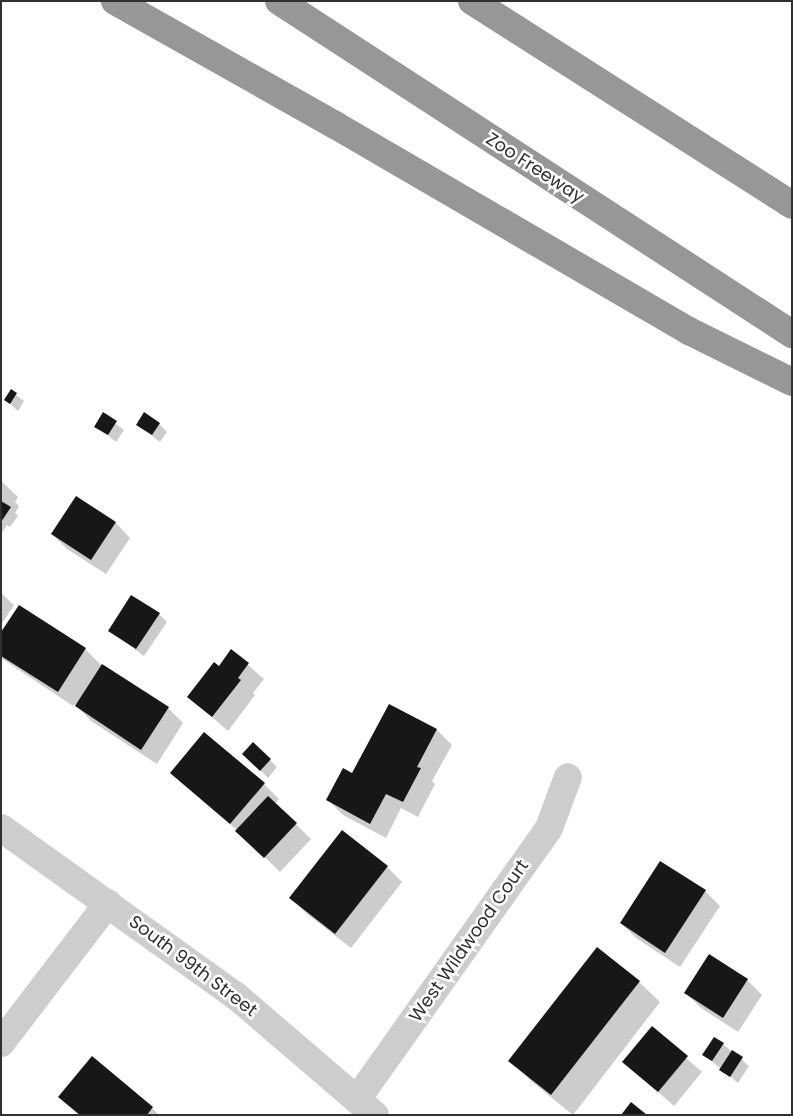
<!DOCTYPE html>
<style>
body{margin:0}
#map{position:relative;width:793px;height:1116px;overflow:hidden;background:#fff;font-family:Poppins,sans-serif}
div>[style]{position:absolute}
.shadow>*{inset:0;background:#0003}
.building>*{inset:0;background:#171717}
.minor>*{height:28px;margin:-14px;padding:0 14px;transform-origin:14px;border-radius:14px;background:#cdcdcd}
.highway>*{height:28px;margin:-14px;padding:0 14px;transform-origin:14px;border-radius:14px;background:#979797}
span{translate:-50% -50%;white-space:nowrap;text-align:center;line-height:1.15;-webkit-text-stroke:5px #fff;paint-order:stroke}
.street-label{font-size:18px;color:#303030}
.frame{position:absolute;inset:0;border:2px solid #303030;pointer-events:none}
</style>
<div id="map">
<div class="shadow">
<i style="clip-path:polygon(11px 391px,24px 401px,18px 411px,6px 400px)"></i>
<i style="clip-path:polygon(103px 414px,124px 430px,116px 442px,96px 426px)"></i>
<i style="clip-path:polygon(159px 424px,167px 432px,160px 442px,138px 425px)"></i>
<i style="clip-path:polygon(1px 481px,18px 497px,15px 502px,19px 506px,15px 513px,18px 516px,10px 527px,7px 525px,1px 534px)"></i>
<i style="clip-path:polygon(76px 497px,116px 523px,130px 538px,106px 574px,67px 549px,52px 534px)"></i>
<i style="clip-path:polygon(1px 593px,14px 605px,1px 625px)"></i>
<i style="clip-path:polygon(20px 607px,85px 649px,102px 666px,168px 708px,183px 723px,157px 764px,91px 721px,75px 704px,73px 706px,1px 658px,1px 635px)"></i>
<i style="clip-path:polygon(159px 614px,167px 622px,144px 656px,110px 631px)"></i>
<i style="clip-path:polygon(232px 651px,264px 679px,253px 693px,255px 695px,228px 731px,188px 696px,219px 667px)"></i>
<i style="clip-path:polygon(389px 705px,437px 730px,452px 745px,432px 781px,435px 784px,418px 817px,401px 808px,386px 838px,343px 815px,328px 800px,353px 774px)"></i>
<i style="clip-path:polygon(244px 754px,270px 760px,277px 767px,268px 778px)"></i>
<i style="clip-path:polygon(171px 773px,264px 784px,279px 799px,275px 804px,311px 839px,280px 872px,238px 831px)"></i>
<i style="clip-path:polygon(387px 867px,402px 882px,351px 948px,306px 913px,291px 898px)"></i>
<i style="clip-path:polygon(705px 891px,720px 906px,680px 967px,636px 938px,621px 923px)"></i>
<i style="clip-path:polygon(747px 980px,762px 995px,738px 1032px,701px 1008px,686px 993px)"></i>
<i style="clip-path:polygon(639px 982px,660px 1002px,573px 1115px,531px 1081px,510px 1060px)"></i>
<i style="clip-path:polygon(652px 1028px,702px 1072px,674px 1106px,624px 1062px)"></i>
<i style="clip-path:polygon(723px 1044px,749px 1066px,738px 1083px,704px 1055px)"></i>
<i style="clip-path:polygon(60px 1097px,152px 1108px,159px 1115px,78px 1115px)"></i>
</div>
<div class="building">
<i style="clip-path:polygon(11px 389px,17px 393px,10px 404px,4px 400px)"></i>
<i style="clip-path:polygon(103px 412px,117px 421px,108px 435px,94px 427px)"></i>
<i style="clip-path:polygon(144px 412px,160px 423px,152px 435px,136px 425px)"></i>
<i style="clip-path:polygon(76px 496px,116px 522px,91px 560px,51px 534px)"></i>
<i style="clip-path:polygon(1px 501px,11px 507px,1px 522px)"></i>
<i style="clip-path:polygon(131px 595px,160px 613px,136px 649px,108px 631px)"></i>
<i style="clip-path:polygon(19px 605px,86px 648px,58px 692px,1px 656px,1px 632px)"></i>
<i style="clip-path:polygon(231px 649px,249px 663px,238px 678px,241px 680px,212px 717px,187px 697px,214px 662px,219px 666px)"></i>
<i style="clip-path:polygon(102px 664px,169px 707px,141px 750px,75px 706px)"></i>
<i style="clip-path:polygon(389px 704px,437px 729px,417px 767px,421px 768px,403px 802px,386px 794px,370px 824px,326px 800px,343px 768px,352px 773px)"></i>
<i style="clip-path:polygon(204px 732px,265px 783px,230px 824px,170px 773px)"></i>
<i style="clip-path:polygon(253px 742px,271px 759px,260px 771px,242px 754px)"></i>
<i style="clip-path:polygon(268px 796px,297px 823px,264px 858px,235px 831px)"></i>
<i style="clip-path:polygon(342px 830px,388px 866px,335px 934px,289px 898px)"></i>
<i style="clip-path:polygon(660px 861px,706px 890px,665px 953px,620px 923px)"></i>
<i style="clip-path:polygon(597px 947px,640px 981px,551px 1095px,508px 1061px)"></i>
<i style="clip-path:polygon(709px 954px,748px 979px,723px 1018px,684px 993px)"></i>
<i style="clip-path:polygon(652px 1026px,688px 1056px,658px 1092px,622px 1062px)"></i>
<i style="clip-path:polygon(714px 1037px,724px 1043px,712px 1061px,702px 1055px)"></i>
<i style="clip-path:polygon(732px 1050px,743px 1057px,730px 1077px,719px 1070px)"></i>
<i style="clip-path:polygon(92px 1056px,153px 1107px,147px 1115px,80px 1115px,58px 1097px)"></i>
<i style="clip-path:polygon(631px 1102px,647px 1115px,621px 1115px)"></i>
</div>
<div class="minor">
<i style="left:1px;top:828px;width:289px;rotate:35.6deg"></i>
<i style="left:236px;top:996px;width:183px;rotate:40.6deg"></i>
<i style="left:1px;top:1043px;width:176px;rotate:-52.6deg"></i>
<i style="left:358px;top:1098px;width:331px;rotate:-54.7deg"></i>
<i style="left:549px;top:828px;width:54px;rotate:-69.6deg"></i>
</div>
<div class="highway">
<i style="left:115px;top:1px;width:253px;rotate:29.4deg"></i>
<i style="left:335px;top:125px;width:410px;rotate:30.2deg"></i>
<i style="left:689px;top:331px;width:115px;rotate:26.3deg"></i>
<i style="left:279px;top:1px;width:612px;rotate:32.99deg"></i>
<i style="left:472px;top:1px;width:379px;rotate:32.5deg"></i>
</div>
<div class="street-label">
<span style="left:535px;top:168px;rotate:33deg">Zoo Freeway</span>
<span style="left:469px;top:941px;rotate:-55deg">West Wildwood Court</span>
<span style="left:193px;top:966px;rotate:37deg">South 99th Street</span>
</div>
<div class="frame"></div>
</div>
